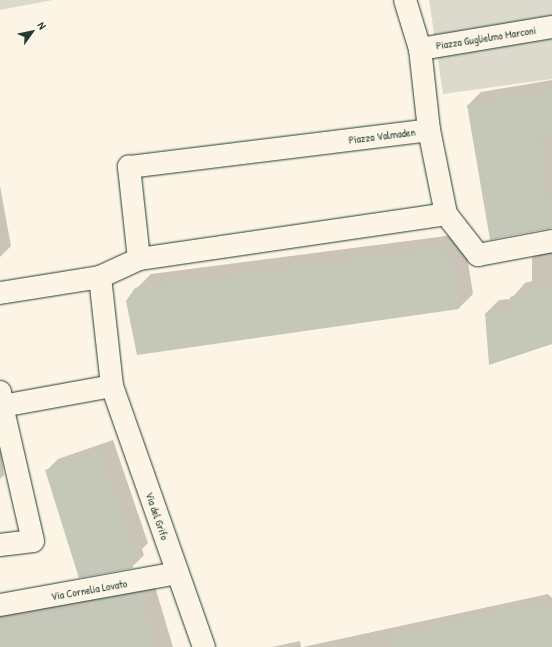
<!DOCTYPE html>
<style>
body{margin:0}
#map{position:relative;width:552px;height:647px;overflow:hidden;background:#fcf5e5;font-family:"Patrick Hand",sans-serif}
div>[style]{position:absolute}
.green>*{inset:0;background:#dcdacc}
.shadow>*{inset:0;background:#0003}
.building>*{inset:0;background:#c5c7b9}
.roads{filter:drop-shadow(0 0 1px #1f3d34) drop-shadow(0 0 1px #1f3d34)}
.minor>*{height:22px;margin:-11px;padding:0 11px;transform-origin:11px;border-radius:11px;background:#fcf5e5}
span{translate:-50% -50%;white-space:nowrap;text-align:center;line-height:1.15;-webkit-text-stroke:4px #fcf5e5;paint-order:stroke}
.street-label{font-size:11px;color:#1f3d34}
.north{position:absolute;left:12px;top:12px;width:40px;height:40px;-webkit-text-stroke:3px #fcf5e5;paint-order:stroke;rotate:57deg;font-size:11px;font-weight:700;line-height:16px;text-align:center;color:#1f3d34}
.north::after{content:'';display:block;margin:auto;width:14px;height:18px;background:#1f3d34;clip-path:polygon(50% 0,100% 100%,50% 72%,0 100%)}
</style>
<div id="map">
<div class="green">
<i style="clip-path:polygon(0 0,53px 0,0 10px)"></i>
<i style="clip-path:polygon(429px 0,552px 0,552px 79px,443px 94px)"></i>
</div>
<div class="shadow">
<i style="clip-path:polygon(552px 80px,552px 228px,491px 239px,468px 105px,481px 92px)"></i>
<i style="clip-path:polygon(0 186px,11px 246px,0 257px)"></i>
<i style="clip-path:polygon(454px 235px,465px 244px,473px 294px,459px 308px,136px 289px,151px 274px)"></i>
<i style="clip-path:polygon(552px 243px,552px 343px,486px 313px,499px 300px,511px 299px,525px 283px,532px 281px,532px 258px,545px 245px)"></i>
<i style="clip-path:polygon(113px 440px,148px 543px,142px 549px,144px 555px,132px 567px,46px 471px,58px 459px)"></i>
<i style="clip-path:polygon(0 445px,4px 475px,0 479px)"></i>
<i style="clip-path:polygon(153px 580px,173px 647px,0 647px,0 609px)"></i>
<i style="clip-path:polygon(548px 594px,552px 598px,552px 647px,303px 647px)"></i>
<i style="clip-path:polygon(300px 641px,301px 647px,272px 647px)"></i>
</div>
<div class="building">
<i style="clip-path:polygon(552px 91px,552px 133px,539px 135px,552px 227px,490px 240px,467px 105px)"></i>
<i style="clip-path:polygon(439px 249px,451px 258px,459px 309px,137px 355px,126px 301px,135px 288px)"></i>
<i style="clip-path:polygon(552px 285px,552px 344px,489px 365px,485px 313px,511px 310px,510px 297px)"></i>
<i style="clip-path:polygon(101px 452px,137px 556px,130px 559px,133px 568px,79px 578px,45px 470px)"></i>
<i style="clip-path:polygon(140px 592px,156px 647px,0 647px,0 620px,87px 607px,86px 602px)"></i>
<i style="clip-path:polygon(538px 603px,539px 608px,552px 605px,552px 647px,392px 647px,391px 636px)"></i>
</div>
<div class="roads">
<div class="minor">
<i style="left:420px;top:49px;width:134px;rotate:-9.5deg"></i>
<i style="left:446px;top:214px;width:52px;rotate:52deg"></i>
<i style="left:478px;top:255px;width:75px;rotate:-10.7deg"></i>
<i style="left:139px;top:259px;width:93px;rotate:-96.2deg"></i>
<i style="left:129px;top:167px;width:302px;rotate:-7deg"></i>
<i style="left:100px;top:277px;width:110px;rotate:83.7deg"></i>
<i style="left:112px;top:386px;width:277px;rotate:70.6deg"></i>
<i style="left:0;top:293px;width:101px;rotate:-9.1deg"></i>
<i style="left:100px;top:277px;width:43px;rotate:-24.8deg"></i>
<i style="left:139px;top:259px;width:310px;rotate:-8.3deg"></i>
<i style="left:446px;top:214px;width:86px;rotate:-101.4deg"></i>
<i style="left:429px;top:130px;width:81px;rotate:-96.3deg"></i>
<i style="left:420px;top:49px;width:51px;rotate:-107deg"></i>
<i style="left:0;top:392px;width:14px;rotate:82deg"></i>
<i style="left:2px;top:406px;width:112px;rotate:-10.3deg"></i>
<i style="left:0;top:545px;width:33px;rotate:-7deg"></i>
<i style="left:33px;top:541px;width:139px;rotate:-102.9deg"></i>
<i style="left:0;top:605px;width:180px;rotate:-10.2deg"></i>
</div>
</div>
<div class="street-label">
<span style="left:486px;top:38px;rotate:-9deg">Piazza Guglielmo Marconi</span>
<span style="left:382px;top:136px;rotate:-7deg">Piazza Valmaden</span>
<span style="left:157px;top:516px;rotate:71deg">Via del Grifo</span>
<span style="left:89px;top:590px;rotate:-10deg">Via Cornelia Lovato</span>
</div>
<div class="north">N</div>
</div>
